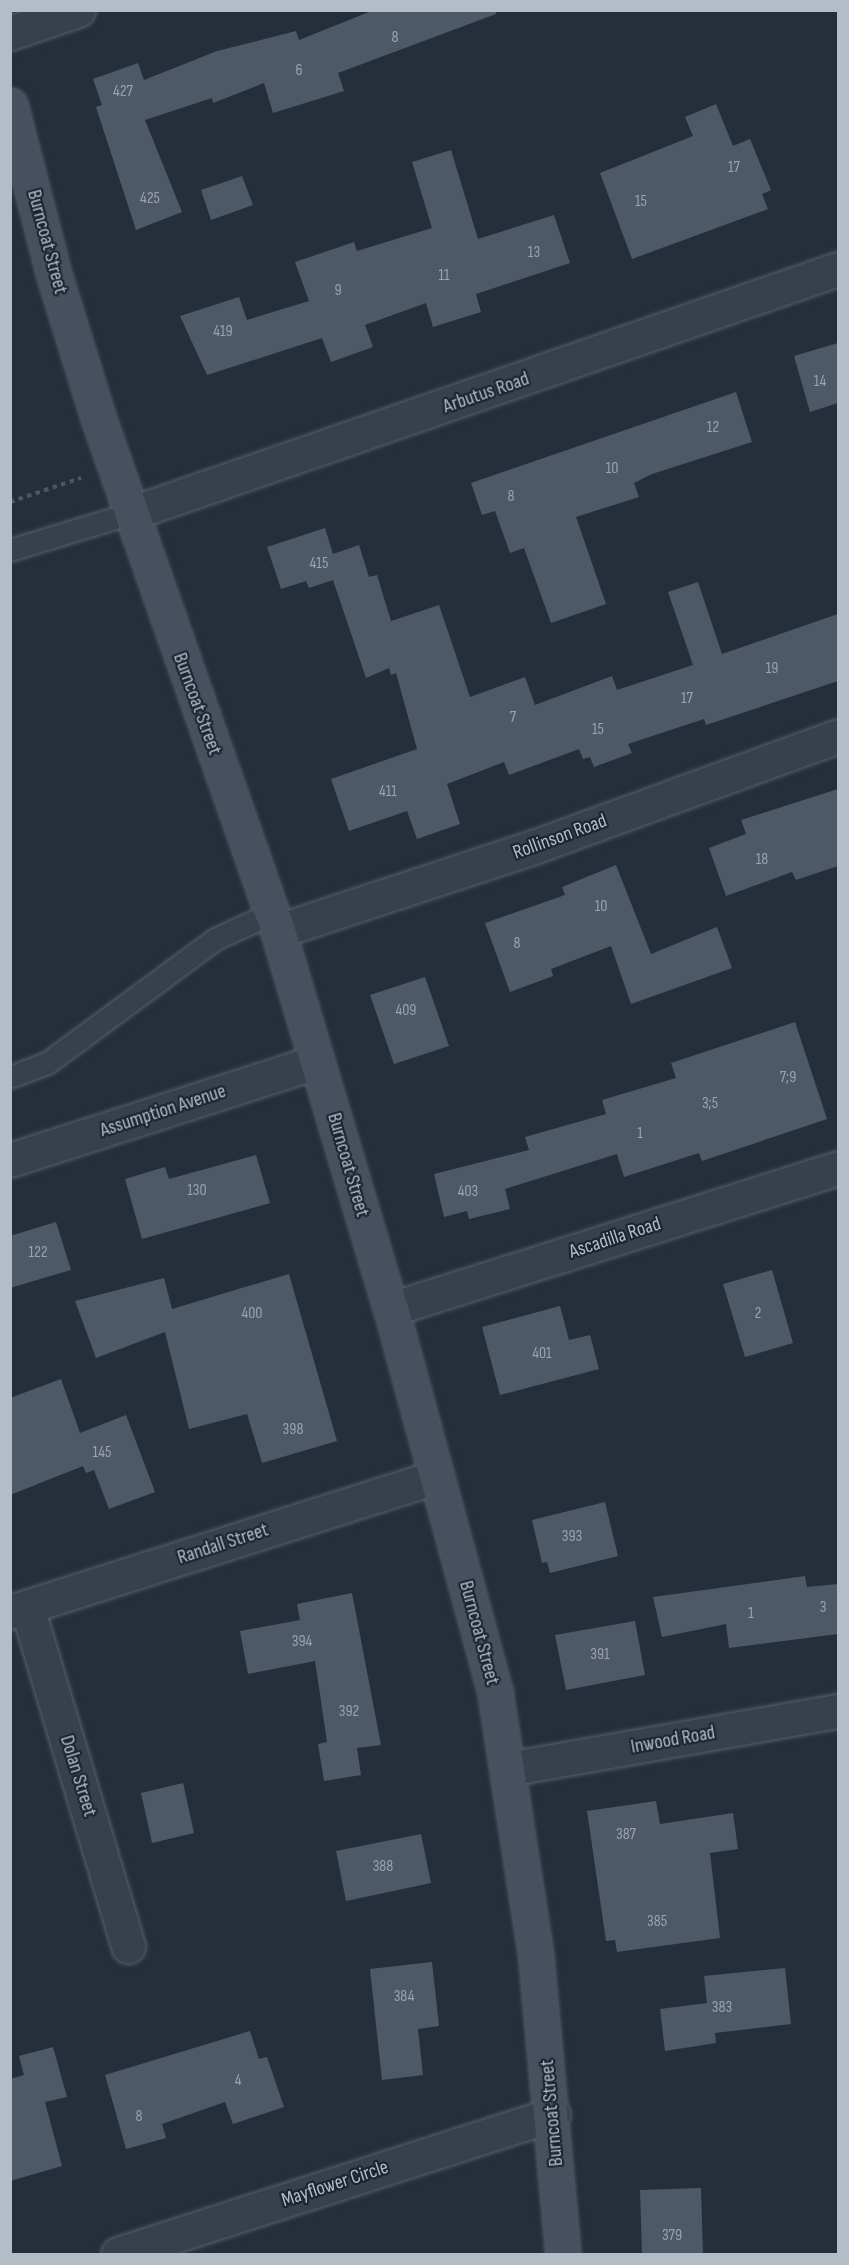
<!DOCTYPE html>
<style>
body{margin:0}
#map{position:relative;width:849px;height:2265px;overflow:hidden;background:#252f3b;font-family:"Sofia Sans Condensed",sans-serif}
div>[style]{position:absolute}
.building>*{inset:0;background:#4e5967}
.path>*{height:4px;margin-top:-2px;transform-origin:0;background:repeating-linear-gradient(90deg,#46595b 0 4.5px,transparent 0 9px)}
.roads{filter:drop-shadow(0 0 2px #565f69) drop-shadow(0 0 2px #565f69)}
.service>*{height:21px;margin:-10.5px;padding:0 10.5px;transform-origin:10.5px;border-radius:10.5px;background:#38414b}
.minor>*{height:33px;margin:-16.5px;padding:0 16.5px;transform-origin:16.5px;border-radius:16.5px;background:#38414b}
.secondary>*{height:33px;margin:-16.5px;padding:0 16.5px;transform-origin:16.5px;border-radius:16.5px;background:#47505e}
span{translate:-50% -50%;white-space:nowrap;text-align:center;line-height:1.15;-webkit-text-stroke:4.5px #1d2630;paint-order:stroke}
.number-label{font-size:16px;color:#9aa3af}
.number-label span{-webkit-text-stroke-width:0}
.street-label{font-size:20px;color:#b4bcc7}
.frame{position:absolute;inset:0;border:12px solid #b4bcc7;pointer-events:none}
</style>
<div id="map">
<div class="building">
<i style="clip-path:polygon(374px 10px,496px 10px,496px 14px,338px 73px,344px 91px,273px 113px,264px 83px,213px 103px,212px 98px,145px 120px,182px 212px,136px 230px,96px 107px,102px 105px,93px 79px,138px 63px,144px 80px,217px 51px,296px 31px,299px 40px)"></i>
<i style="clip-path:polygon(716px 104px,733px 146px,750px 139px,771px 190px,762px 194px,768px 209px,632px 259px,600px 173px,693px 136px,685px 117px)"></i>
<i style="clip-path:polygon(451px 150px,478px 239px,554px 215px,570px 263px,476px 294px,481px 312px,433px 327px,426px 303px,365px 325px,373px 347px,331px 362px,322px 338px,207px 375px,180px 316px,239px 297px,247px 320px,309px 301px,295px 262px,354px 242px,357px 251px,432px 228px,412px 162px)"></i>
<i style="clip-path:polygon(242px 176px,253px 205px,211px 220px,201px 190px)"></i>
<i style="clip-path:polygon(838px 343px,838px 403px,810px 412px,794px 356px)"></i>
<i style="clip-path:polygon(736px 392px,752px 442px,652px 474px,634px 483px,639px 497px,576px 517px,606px 604px,551px 623px,524px 548px,510px 553px,495px 511px,482px 515px,471px 483px)"></i>
<i style="clip-path:polygon(325px 528px,333px 554px,359px 545px,369px 577px,377px 575px,391px 621px,439px 605px,470px 697px,525px 677px,535px 705px,612px 676px,617px 690px,693px 665px,668px 592px,698px 582px,722px 654px,838px 614px,838px 681px,706px 725px,704px 719px,628px 744px,632px 753px,594px 767px,590px 757px,583px 759px,579px 749px,509px 775px,504px 762px,447px 784px,460px 824px,417px 839px,407px 811px,349px 831px,331px 779px,417px 749px,396px 673px,391px 675px,389px 668px,366px 678px,333px 580px,309px 588px,306px 581px,281px 589px,267px 547px)"></i>
<i style="clip-path:polygon(838px 789px,838px 866px,796px 880px,792px 872px,726px 896px,709px 848px,746px 834px,741px 820px)"></i>
<i style="clip-path:polygon(616px 865px,651px 954px,717px 927px,732px 968px,631px 1004px,611px 946px,551px 969px,553px 976px,510px 992px,485px 923px,565px 895px,562px 887px)"></i>
<i style="clip-path:polygon(425px 977px,449px 1046px,394px 1064px,370px 995px)"></i>
<i style="clip-path:polygon(795px 1022px,827px 1119px,702px 1161px,699px 1153px,624px 1177px,617px 1154px,505px 1189px,510px 1209px,469px 1219px,467px 1211px,444px 1217px,434px 1174px,529px 1150px,525px 1137px,606px 1114px,602px 1100px,676px 1078px,671px 1063px)"></i>
<i style="clip-path:polygon(256px 1155px,270px 1203px,142px 1239px,125px 1179px,165px 1167px,169px 1179px)"></i>
<i style="clip-path:polygon(56px 1222px,71px 1270px,10px 1288px,10px 1236px)"></i>
<i style="clip-path:polygon(772px 1270px,793px 1343px,745px 1357px,723px 1284px)"></i>
<i style="clip-path:polygon(289px 1274px,337px 1441px,262px 1463px,247px 1414px,189px 1429px,165px 1332px,96px 1358px,75px 1301px,164px 1278px,172px 1309px)"></i>
<i style="clip-path:polygon(560px 1306px,569px 1340px,590px 1335px,599px 1369px,500px 1395px,482px 1327px)"></i>
<i style="clip-path:polygon(61px 1379px,80px 1433px,126px 1415px,155px 1492px,109px 1509px,94px 1470px,86px 1473px,83px 1466px,10px 1495px,10px 1398px)"></i>
<i style="clip-path:polygon(605px 1502px,618px 1556px,550px 1573px,547px 1562px,542px 1563px,532px 1520px)"></i>
<i style="clip-path:polygon(805px 1576px,807px 1587px,838px 1584px,838px 1634px,729px 1648px,726px 1624px,662px 1637px,653px 1597px)"></i>
<i style="clip-path:polygon(352px 1593px,381px 1745px,357px 1748px,361px 1775px,324px 1781px,318px 1744px,327px 1742px,315px 1661px,248px 1674px,240px 1631px,300px 1620px,297px 1604px)"></i>
<i style="clip-path:polygon(635px 1621px,645px 1675px,566px 1690px,555px 1635px)"></i>
<i style="clip-path:polygon(183px 1783px,194px 1833px,152px 1843px,141px 1793px)"></i>
<i style="clip-path:polygon(656px 1801px,660px 1824px,733px 1813px,738px 1849px,710px 1853px,720px 1938px,617px 1952px,615px 1940px,606px 1941px,587px 1811px)"></i>
<i style="clip-path:polygon(421px 1834px,431px 1883px,346px 1901px,336px 1851px)"></i>
<i style="clip-path:polygon(432px 1962px,439px 2026px,418px 2029px,423px 2075px,382px 2080px,370px 1969px)"></i>
<i style="clip-path:polygon(785px 1968px,791px 2024px,715px 2033px,716px 2043px,665px 2051px,660px 2009px,707px 2003px,704px 1976px)"></i>
<i style="clip-path:polygon(250px 2031px,259px 2059px,267px 2057px,284px 2107px,233px 2124px,225px 2102px,162px 2124px,166px 2138px,126px 2149px,105px 2075px)"></i>
<i style="clip-path:polygon(53px 2047px,67px 2097px,45px 2102px,62px 2166px,10px 2181px,10px 2079px,24px 2075px,19px 2056px)"></i>
<i style="clip-path:polygon(701px 2188px,703px 2254px,642px 2254px,640px 2190px)"></i>
</div>
<div class="path">
<i style="left:10px;top:502px;width:75px;rotate:-18.7deg"></i>
</div>
<div class="roads">
<div class="service">
<i style="left:10px;top:550px;width:127px;rotate:-16.9deg"></i>
<i style="left:10px;top:1077px;width:40px;rotate:-21deg"></i>
<i style="left:47px;top:1063px;width:209px;rotate:-36.4deg"></i>
<i style="left:215px;top:939px;width:63px;rotate:-24.5deg"></i>
</div>
<div class="minor">
<i style="left:10px;top:33px;width:72px;rotate:-18.7deg"></i>
<i style="left:132px;top:513px;width:747px;rotate:-19.07deg"></i>
<i style="left:278px;top:931px;width:272px;rotate:-18.2deg"></i>
<i style="left:536px;top:846px;width:321px;rotate:-20deg"></i>
<i style="left:10px;top:1160px;width:320px;rotate:-17.8deg"></i>
<i style="left:391px;top:1309px;width:469px;rotate:-17.5deg"></i>
<i style="left:27px;top:1607px;width:354px;rotate:73.4deg"></i>
<i style="left:10px;top:1612px;width:447px;rotate:-17.6deg"></i>
<i style="left:508px;top:1769px;width:335px;rotate:-10deg"></i>
<i style="left:118px;top:2254px;width:457px;rotate:-17.8deg"></i>
</div>
<div class="secondary">
<i style="left:10px;top:105px;width:176px;rotate:75.5deg"></i>
<i style="left:54px;top:275px;width:152px;rotate:72.8deg"></i>
<i style="left:99px;top:420px;width:541px;rotate:70.69deg"></i>
<i style="left:278px;top:931px;width:395px;rotate:73.4deg"></i>
<i style="left:391px;top:1309px;width:397px;rotate:74.8deg"></i>
<i style="left:495px;top:1692px;width:269px;rotate:81.2deg"></i>
<i style="left:536px;top:1958px;width:297px;rotate:84.8deg"></i>
</div>
</div>
<div class="number-label">
<span style="left:395px;top:38px">8</span>
<span style="left:299px;top:71px">6</span>
<span style="left:123px;top:92px">427</span>
<span style="left:734px;top:168px">17</span>
<span style="left:150px;top:199px">425</span>
<span style="left:641px;top:202px">15</span>
<span style="left:534px;top:253px">13</span>
<span style="left:444px;top:276px">11</span>
<span style="left:338px;top:291px">9</span>
<span style="left:223px;top:332px">419</span>
<span style="left:820px;top:382px">14</span>
<span style="left:713px;top:428px">12</span>
<span style="left:612px;top:469px">10</span>
<span style="left:511px;top:497px">8</span>
<span style="left:319px;top:564px">415</span>
<span style="left:772px;top:669px">19</span>
<span style="left:687px;top:699px">17</span>
<span style="left:513px;top:718px">7</span>
<span style="left:598px;top:730px">15</span>
<span style="left:388px;top:792px">411</span>
<span style="left:762px;top:860px">18</span>
<span style="left:601px;top:907px">10</span>
<span style="left:517px;top:944px">8</span>
<span style="left:406px;top:1011px">409</span>
<span style="left:788px;top:1078px">7;9</span>
<span style="left:710px;top:1104px">3;5</span>
<span style="left:640px;top:1134px">1</span>
<span style="left:197px;top:1191px">130</span>
<span style="left:468px;top:1192px">403</span>
<span style="left:38px;top:1253px">122</span>
<span style="left:252px;top:1314px">400</span>
<span style="left:758px;top:1314px">2</span>
<span style="left:542px;top:1354px">401</span>
<span style="left:293px;top:1430px">398</span>
<span style="left:102px;top:1453px">145</span>
<span style="left:572px;top:1537px">393</span>
<span style="left:823px;top:1608px">3</span>
<span style="left:751px;top:1614px">1</span>
<span style="left:302px;top:1642px">394</span>
<span style="left:600px;top:1655px">391</span>
<span style="left:349px;top:1712px">392</span>
<span style="left:626px;top:1835px">387</span>
<span style="left:383px;top:1867px">388</span>
<span style="left:657px;top:1922px">385</span>
<span style="left:404px;top:1997px">384</span>
<span style="left:722px;top:2008px">383</span>
<span style="left:238px;top:2081px">4</span>
<span style="left:139px;top:2117px">8</span>
<span style="left:672px;top:2236px">379</span>
</div>
<div class="street-label">
<span style="left:47px;top:242px;rotate:75deg">Burncoat Street</span>
<span style="left:486px;top:393px;rotate:-19deg">Arbutus Road</span>
<span style="left:197px;top:704px;rotate:70deg">Burncoat Street</span>
<span style="left:560px;top:837px;rotate:-20deg">Rollinson Road</span>
<span style="left:163px;top:1111px;rotate:-18deg">Assumption Avenue</span>
<span style="left:348px;top:1165px;rotate:74deg">Burncoat Street</span>
<span style="left:615px;top:1238px;rotate:-18deg">Ascadilla Road</span>
<span style="left:223px;top:1544px;rotate:-18deg">Randall Street</span>
<span style="left:479px;top:1633px;rotate:75deg">Burncoat Street</span>
<span style="left:673px;top:1740px;rotate:-10deg">Inwood Road</span>
<span style="left:78px;top:1776px;rotate:73deg">Dolan Street</span>
<span style="left:552px;top:2113px;rotate:-95deg">Burncoat Street</span>
<span style="left:335px;top:2184px;rotate:-18deg">Mayflower Circle</span>
</div>
<div class="frame"></div>
</div>
